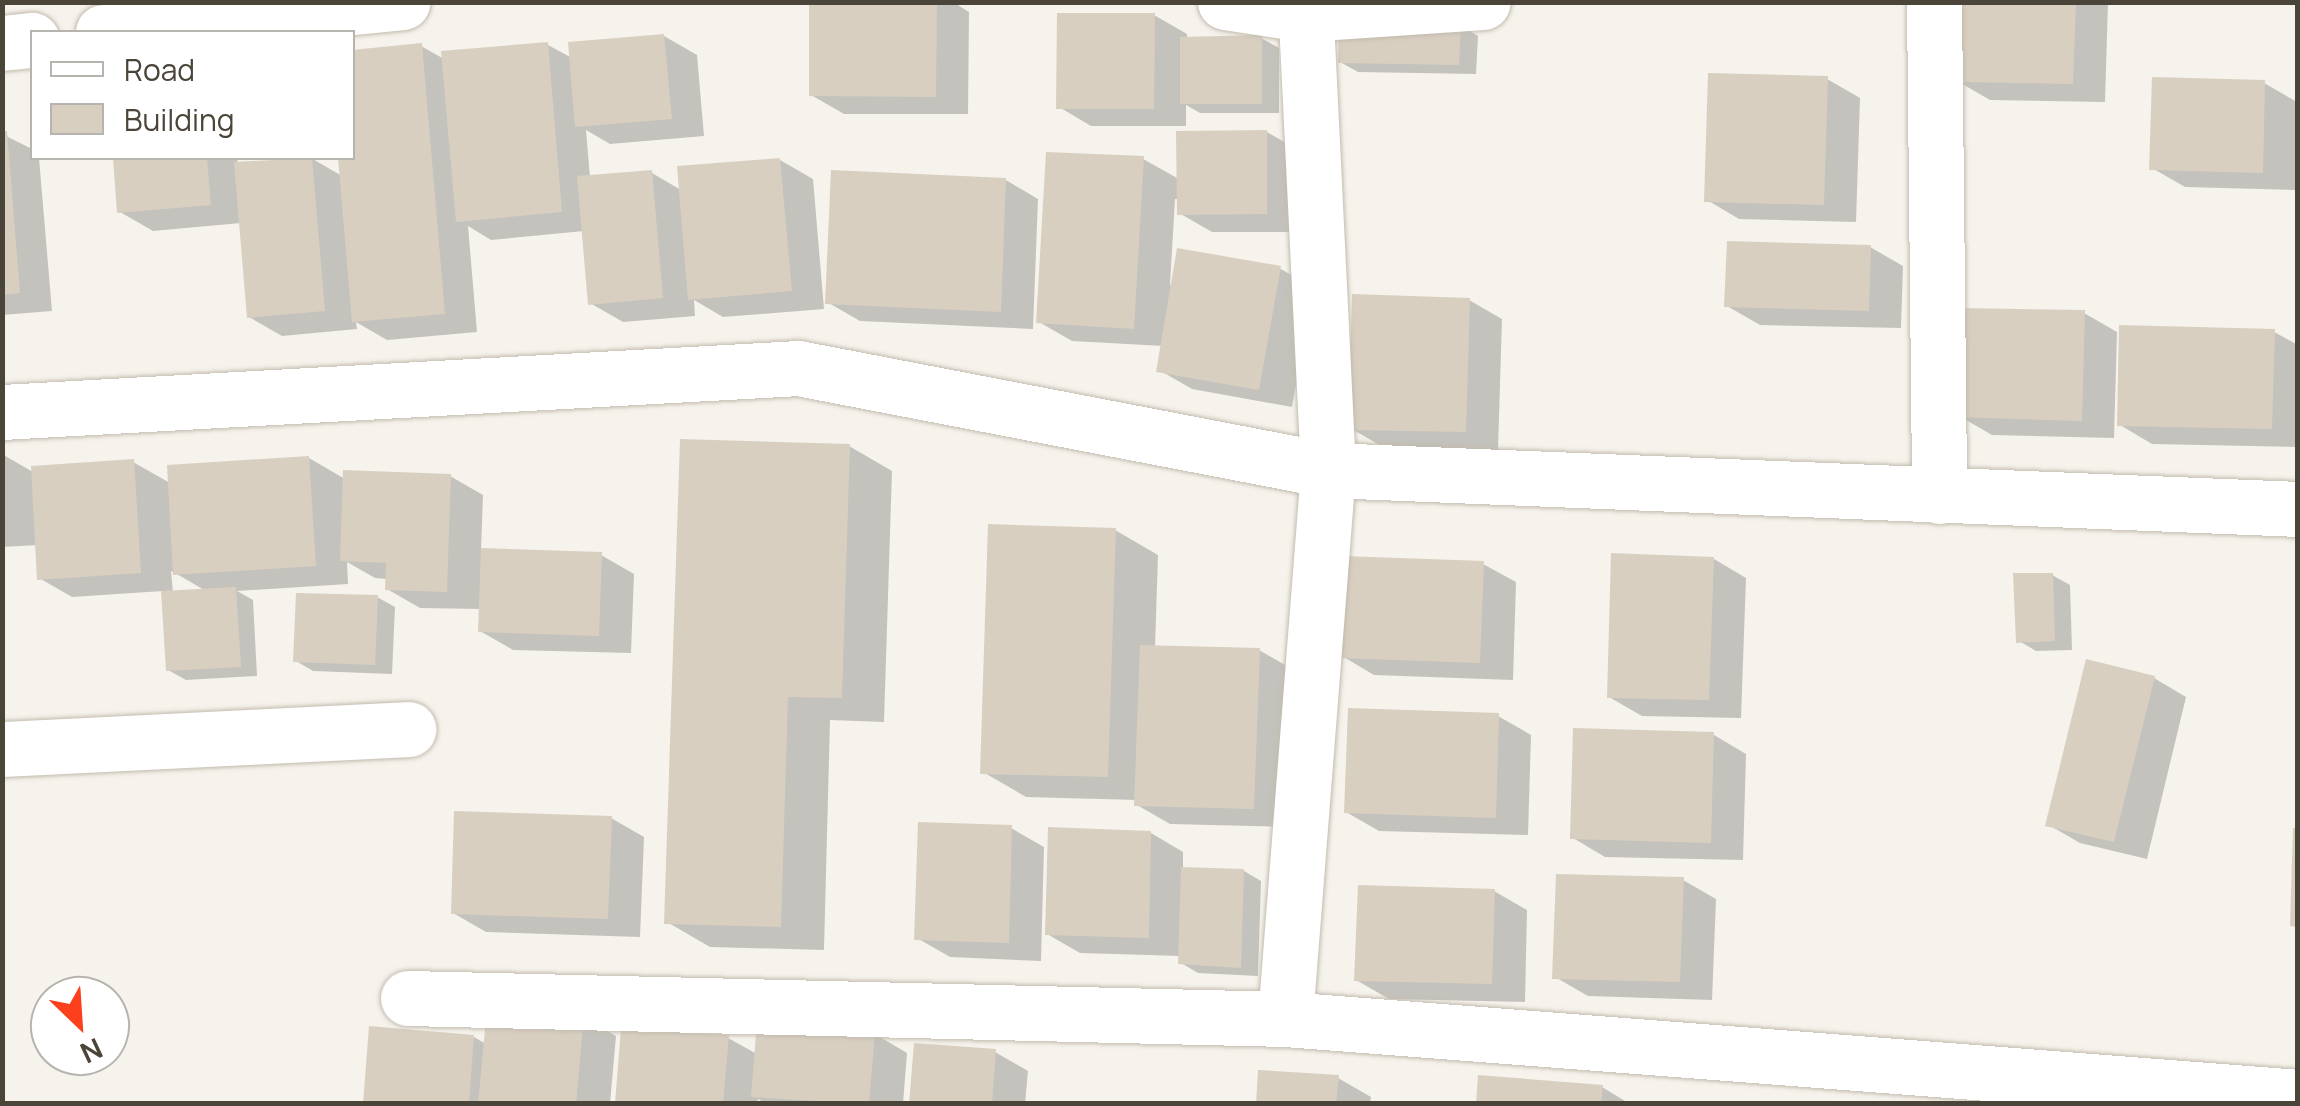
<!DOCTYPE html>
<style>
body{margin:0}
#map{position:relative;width:2300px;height:1106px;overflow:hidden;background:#f6f3ec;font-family:Manrope,sans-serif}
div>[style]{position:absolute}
.shadow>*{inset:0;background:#0003}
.building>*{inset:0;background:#d8cfc1}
.roads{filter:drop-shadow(0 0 2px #c2bbae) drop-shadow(0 0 2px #c2bbae)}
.street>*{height:55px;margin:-27.5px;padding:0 27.5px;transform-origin:27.5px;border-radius:27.5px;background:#fff}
span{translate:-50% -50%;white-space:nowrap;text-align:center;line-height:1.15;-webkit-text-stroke:10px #fff;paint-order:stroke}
.frame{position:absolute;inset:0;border:5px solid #4b4439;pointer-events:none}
.legend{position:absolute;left:30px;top:30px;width:325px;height:130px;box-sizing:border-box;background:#fff;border:2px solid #b7b4b0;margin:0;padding:12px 18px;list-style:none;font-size:30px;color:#4b4439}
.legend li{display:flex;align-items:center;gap:20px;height:50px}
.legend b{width:50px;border:2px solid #b7b4b0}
.north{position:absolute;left:30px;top:976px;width:100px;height:100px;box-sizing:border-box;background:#fff;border:2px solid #b7b4b0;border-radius:50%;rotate:155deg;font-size:28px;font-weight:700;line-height:40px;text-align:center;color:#4b4439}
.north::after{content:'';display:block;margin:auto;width:35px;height:45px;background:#fc3f1d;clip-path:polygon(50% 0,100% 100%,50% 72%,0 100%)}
</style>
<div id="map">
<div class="shadow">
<i style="clip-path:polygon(812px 2px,953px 2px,969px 12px,968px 114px,844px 114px,811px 95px)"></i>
<i style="clip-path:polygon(1959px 2px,2108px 2px,2105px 102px,1990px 100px,1957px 81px)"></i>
<i style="clip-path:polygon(1154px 15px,1187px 34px,1187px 39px,1261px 38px,1279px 48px,1279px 113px,1200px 113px,1186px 105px,1186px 126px,1091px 126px,1059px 107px)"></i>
<i style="clip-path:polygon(1461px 26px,1478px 36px,1476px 74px,1358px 72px,1340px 62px)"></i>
<i style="clip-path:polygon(664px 36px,697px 55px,704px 136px,610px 144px,586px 130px,590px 178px,652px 173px,681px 190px,780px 160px,813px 179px,824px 309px,723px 317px,694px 300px,695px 316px,623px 322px,590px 303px,584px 231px,491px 240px,468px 226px,477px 332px,387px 340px,356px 322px,357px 329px,282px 336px,249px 317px,241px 223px,153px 231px,120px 212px,116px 158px,237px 158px,238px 164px,311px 158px,342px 176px,340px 158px,352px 158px,421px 46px,444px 59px,548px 45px,572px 58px)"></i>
<i style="clip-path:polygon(1827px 79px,1860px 98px,1856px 222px,1739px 219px,1707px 200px)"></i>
<i style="clip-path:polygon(2264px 83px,2297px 102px,2295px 190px,2185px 187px,2152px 168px)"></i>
<i style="clip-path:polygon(1267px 132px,1300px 151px,1299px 232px,1212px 232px,1179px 213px,1179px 199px,1175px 199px,1170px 285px,1173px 285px,1179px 251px,1281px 269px,1313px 288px,1292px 407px,1192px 389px,1159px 370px,1163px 346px,1072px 341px,1039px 322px,1143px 159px,1179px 179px)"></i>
<i style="clip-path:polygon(2px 134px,32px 149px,32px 158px,39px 158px,52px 311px,2px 315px)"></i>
<i style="clip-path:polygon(1006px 180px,1038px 199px,1033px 329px,860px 321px,827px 302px)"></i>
<i style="clip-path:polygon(1870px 247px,1903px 266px,1901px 328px,1760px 325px,1727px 306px)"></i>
<i style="clip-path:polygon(1469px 300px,1502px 319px,1498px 450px,1383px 447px,1350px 428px)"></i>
<i style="clip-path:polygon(2084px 313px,2117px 332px,2114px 438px,1992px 435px,1959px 416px)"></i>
<i style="clip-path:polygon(2274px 332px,2298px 345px,2298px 447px,2152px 444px,2120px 425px)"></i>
<i style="clip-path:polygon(849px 446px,892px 471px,884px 722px,830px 720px,824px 950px,710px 947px,667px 922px)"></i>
<i style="clip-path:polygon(evenodd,2px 454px,33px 472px,133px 462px,170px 483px,309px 458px,345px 479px,450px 476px,483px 495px,481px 551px,601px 555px,634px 574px,631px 653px,513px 650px,480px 631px,481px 609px,420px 608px,387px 589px,388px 579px,375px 578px,347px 562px,348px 584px,237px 591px,253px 600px,257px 676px,186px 680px,168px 670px,163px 591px,72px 597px,39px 578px,38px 545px,2px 547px,2px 454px,171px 571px,182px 577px,206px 591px,173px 593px,171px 571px)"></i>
<i style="clip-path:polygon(1115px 530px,1158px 555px,1155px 648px,1259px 650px,1292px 669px,1287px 827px,1170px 824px,1137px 805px,1137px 800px,1026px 797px,983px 772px)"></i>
<i style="clip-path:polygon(1714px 559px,1746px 578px,1741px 718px,1642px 716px,1609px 697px)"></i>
<i style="clip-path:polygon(1483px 564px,1516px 582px,1513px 680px,1374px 675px,1342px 656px)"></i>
<i style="clip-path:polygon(2052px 575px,2070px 585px,2072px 650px,2036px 651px,2019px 641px)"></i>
<i style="clip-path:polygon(377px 597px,395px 607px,392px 674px,313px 671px,296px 661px)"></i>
<i style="clip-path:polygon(2154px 678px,2186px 697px,2147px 859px,2080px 843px,2047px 824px)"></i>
<i style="clip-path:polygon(1498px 716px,1531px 735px,1528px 835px,1379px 831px,1346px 812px)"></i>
<i style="clip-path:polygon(1714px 735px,1746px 754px,1743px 860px,1605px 857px,1573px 838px)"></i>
<i style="clip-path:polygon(611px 818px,644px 837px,640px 937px,486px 932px,453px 913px)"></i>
<i style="clip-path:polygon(1011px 828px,1044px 847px,1041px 961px,950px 957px,917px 938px)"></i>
<i style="clip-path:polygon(1151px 833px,1183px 852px,1183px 870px,1244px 871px,1261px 881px,1258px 976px,1198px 973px,1181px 963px,1181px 956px,1080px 953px,1047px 934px)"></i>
<i style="clip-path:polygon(1683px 880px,1716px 899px,1712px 1000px,1588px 996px,1555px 977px)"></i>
<i style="clip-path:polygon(1494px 891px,1527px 910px,1525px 1002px,1389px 999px,1356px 980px)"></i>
<i style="clip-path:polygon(583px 1017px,616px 1036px,610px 1104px,366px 1104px,474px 1037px,486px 1044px)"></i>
<i style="clip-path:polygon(875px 1034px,907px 1053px,903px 1104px,766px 1104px,758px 1099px,757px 1104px,617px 1104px,728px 1038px,757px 1054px)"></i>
<i style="clip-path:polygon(995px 1052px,1028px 1071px,1025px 1104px,912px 1104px)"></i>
<i style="clip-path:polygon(1338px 1078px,1371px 1097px,1370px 1104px,1258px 1104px)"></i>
<i style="clip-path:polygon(1602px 1087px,1630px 1104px,1478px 1104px)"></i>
</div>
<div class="building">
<i style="clip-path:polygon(809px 2px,937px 2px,936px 97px,809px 96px)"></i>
<i style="clip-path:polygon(1957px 2px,2076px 2px,2073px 84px,1954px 82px)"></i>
<i style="clip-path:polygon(1057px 13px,1155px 13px,1154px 109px,1056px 109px)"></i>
<i style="clip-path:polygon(1339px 20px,1461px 23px,1459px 65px,1338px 63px)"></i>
<i style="clip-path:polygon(664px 34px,672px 119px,575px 127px,568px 42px)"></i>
<i style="clip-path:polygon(1262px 35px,1262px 104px,1180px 104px,1180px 37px)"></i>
<i style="clip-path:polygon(548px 42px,562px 212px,456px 222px,441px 51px)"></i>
<i style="clip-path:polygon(422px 43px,445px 314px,352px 322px,338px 158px,352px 158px,352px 50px)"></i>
<i style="clip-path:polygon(1708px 73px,1828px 76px,1824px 205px,1704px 202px)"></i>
<i style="clip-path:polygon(2152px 77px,2265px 80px,2263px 173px,2149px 170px)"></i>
<i style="clip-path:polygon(1267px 130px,1267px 214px,1177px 215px,1176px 131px)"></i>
<i style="clip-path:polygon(2px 131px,7px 131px,20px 293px,2px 295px)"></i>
<i style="clip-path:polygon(1046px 152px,1144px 156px,1134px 329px,1036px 323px)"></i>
<i style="clip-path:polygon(113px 158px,207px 158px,211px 205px,117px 213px)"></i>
<i style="clip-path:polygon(312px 158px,325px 311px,247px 318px,234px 162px)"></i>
<i style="clip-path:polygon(780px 158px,792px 291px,688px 300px,677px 166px)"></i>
<i style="clip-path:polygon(652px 170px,663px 298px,588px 305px,577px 176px)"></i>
<i style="clip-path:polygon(831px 170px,1006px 178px,1001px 312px,825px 304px)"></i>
<i style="clip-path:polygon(1727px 241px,1871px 245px,1869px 311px,1724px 307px)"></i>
<i style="clip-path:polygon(1177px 248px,1281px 266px,1259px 390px,1156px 372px)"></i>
<i style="clip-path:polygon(1352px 294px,1470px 298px,1466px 432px,1348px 430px)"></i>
<i style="clip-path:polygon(1960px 308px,2085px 310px,2082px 421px,1957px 417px)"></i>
<i style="clip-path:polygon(2119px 325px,2275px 329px,2272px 429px,2117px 426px)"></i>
<i style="clip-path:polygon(680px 439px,850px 444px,842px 698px,788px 697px,781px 927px,664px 924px)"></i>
<i style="clip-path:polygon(309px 456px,316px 566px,173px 575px,167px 465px)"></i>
<i style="clip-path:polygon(134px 459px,141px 573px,37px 580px,31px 466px)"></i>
<i style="clip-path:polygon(343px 470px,451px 474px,447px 592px,385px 590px,386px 563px,340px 561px)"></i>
<i style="clip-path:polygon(988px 524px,1116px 528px,1108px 777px,980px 774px)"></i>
<i style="clip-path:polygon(481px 548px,602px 552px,599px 636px,478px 632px)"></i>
<i style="clip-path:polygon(1611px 553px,1714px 557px,1709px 700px,1607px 698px)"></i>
<i style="clip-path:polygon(1343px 556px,1484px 561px,1480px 663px,1339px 658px)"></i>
<i style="clip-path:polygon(2013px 573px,2053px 573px,2055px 641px,2016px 643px)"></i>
<i style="clip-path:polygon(236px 587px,241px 667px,166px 671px,161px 591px)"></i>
<i style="clip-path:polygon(296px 593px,378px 595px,375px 665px,293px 662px)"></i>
<i style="clip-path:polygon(1140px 645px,1260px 648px,1254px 809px,1134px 806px)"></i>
<i style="clip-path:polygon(2086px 659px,2155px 676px,2114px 842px,2045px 826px)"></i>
<i style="clip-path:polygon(1348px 708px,1499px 713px,1496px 818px,1344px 813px)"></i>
<i style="clip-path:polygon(1573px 728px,1714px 732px,1711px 843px,1570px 839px)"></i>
<i style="clip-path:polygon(454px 811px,612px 816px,608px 919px,451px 914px)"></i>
<i style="clip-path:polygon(918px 822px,1012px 825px,1009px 943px,914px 940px)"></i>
<i style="clip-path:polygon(1048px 827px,1151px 831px,1149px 938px,1045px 935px)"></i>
<i style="clip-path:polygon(2293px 828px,2298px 828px,2298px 927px,2290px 926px)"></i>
<i style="clip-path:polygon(1181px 867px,1244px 869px,1241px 968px,1178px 964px)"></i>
<i style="clip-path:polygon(1556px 874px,1684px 877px,1680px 982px,1552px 979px)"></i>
<i style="clip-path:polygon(1358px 885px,1495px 889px,1492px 984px,1354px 981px)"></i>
<i style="clip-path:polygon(487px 1008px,584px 1015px,576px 1104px,478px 1104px)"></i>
<i style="clip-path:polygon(757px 1022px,875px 1032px,869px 1104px,751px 1097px)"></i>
<i style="clip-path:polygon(369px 1026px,474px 1035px,469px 1104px,363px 1104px)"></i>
<i style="clip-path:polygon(621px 1027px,729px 1035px,723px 1104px,615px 1104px)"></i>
<i style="clip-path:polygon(914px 1043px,996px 1049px,992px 1104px,909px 1104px)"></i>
<i style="clip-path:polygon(1258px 1070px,1339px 1075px,1336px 1104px,1256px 1104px)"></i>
<i style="clip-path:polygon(1478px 1075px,1603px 1085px,1601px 1104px,1476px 1104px)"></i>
</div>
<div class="roads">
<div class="street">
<i style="left:1225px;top:2px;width:80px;rotate:8.6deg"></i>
<i style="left:1304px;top:14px;width:179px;rotate:-3.8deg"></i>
<i style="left:1934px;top:2px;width:494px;rotate:89.4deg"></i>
<i style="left:103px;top:32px;width:301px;rotate:-5.7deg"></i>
<i style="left:2px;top:43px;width:30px;rotate:-6deg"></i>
<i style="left:2px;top:412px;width:797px;rotate:-3.16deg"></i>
<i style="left:798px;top:368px;width:540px;rotate:10.89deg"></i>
<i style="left:1328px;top:470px;width:971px;rotate:2.3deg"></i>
<i style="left:2px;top:749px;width:407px;rotate:-2.8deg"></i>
<i style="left:408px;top:998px;width:877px;rotate:1.37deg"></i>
<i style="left:1285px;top:1019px;width:1016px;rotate:4.4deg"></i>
<i style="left:1285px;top:1019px;width:551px;rotate:-85.52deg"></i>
<i style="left:1328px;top:470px;width:469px;rotate:-92.8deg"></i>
</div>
</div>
<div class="frame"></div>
<ul class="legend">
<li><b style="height:12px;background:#fff"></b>Road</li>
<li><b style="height:28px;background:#d8cfc1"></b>Building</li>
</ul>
<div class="north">N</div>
</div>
